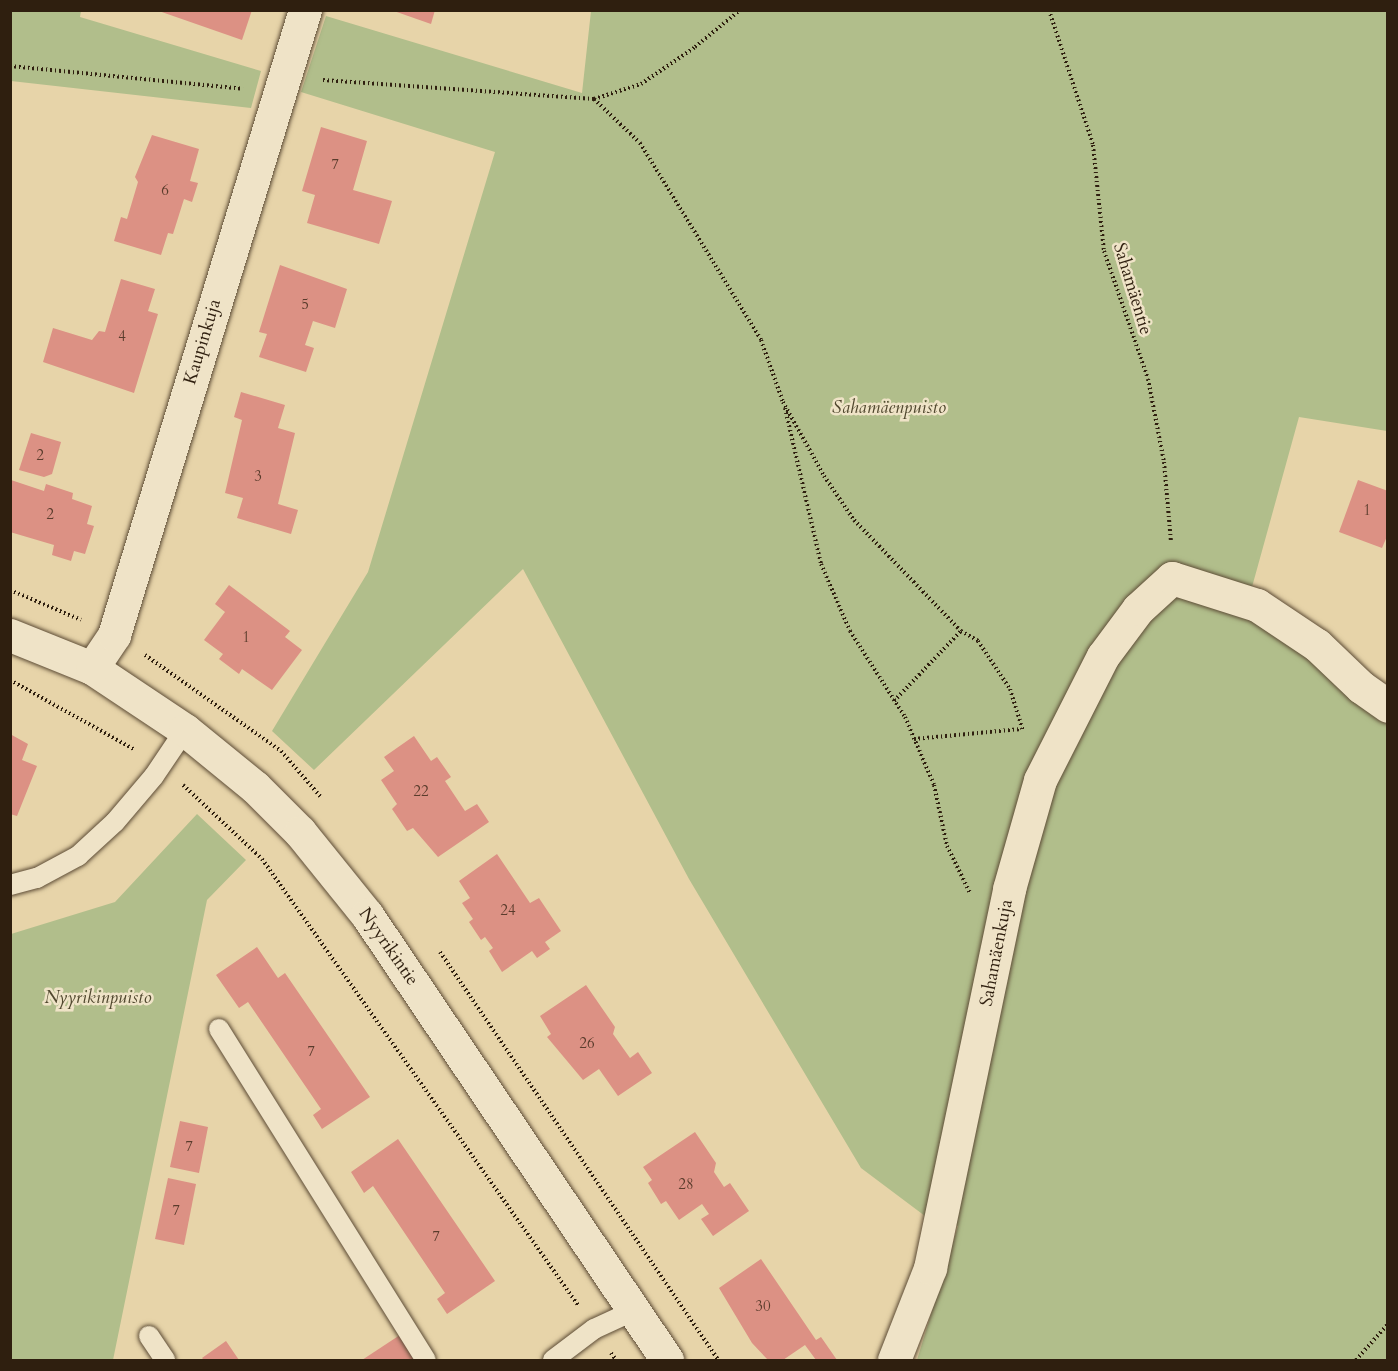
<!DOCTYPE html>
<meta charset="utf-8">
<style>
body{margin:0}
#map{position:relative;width:1398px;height:1371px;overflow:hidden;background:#e7d4a9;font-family:Cardo,serif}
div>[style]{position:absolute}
.green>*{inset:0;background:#b1be8b}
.building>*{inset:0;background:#dc9184}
.path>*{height:4px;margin-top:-2px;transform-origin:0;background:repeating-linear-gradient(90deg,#2f1f0f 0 1.5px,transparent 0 4.5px)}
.roads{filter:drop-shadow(0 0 2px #5d4c36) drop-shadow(0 0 2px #5d4c36)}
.service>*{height:20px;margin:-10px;padding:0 10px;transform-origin:10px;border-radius:10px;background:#efe3c7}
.minor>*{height:33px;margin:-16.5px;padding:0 16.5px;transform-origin:16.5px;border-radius:16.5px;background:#efe3c7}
span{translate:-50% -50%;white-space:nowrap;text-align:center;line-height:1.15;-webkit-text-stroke:5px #efe3c7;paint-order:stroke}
.number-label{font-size:15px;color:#5a3c2c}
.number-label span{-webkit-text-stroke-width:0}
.street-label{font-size:18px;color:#2f1f0f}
.park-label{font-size:18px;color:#50472e;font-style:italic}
.frame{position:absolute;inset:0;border:12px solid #2f1f0f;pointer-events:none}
</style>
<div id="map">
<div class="green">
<i style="clip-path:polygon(11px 10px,81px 11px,80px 17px,261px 71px,251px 108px,11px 81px)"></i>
<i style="clip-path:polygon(591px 11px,1387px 11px,1387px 431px,1299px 417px,1252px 587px,1387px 687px,1387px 1360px,917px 1360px,958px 1226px,925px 1216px,861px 1168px,689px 879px,523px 569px,314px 770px,272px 731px,368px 572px,495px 152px,301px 92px,326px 16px,582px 93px)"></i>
<i style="clip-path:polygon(197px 814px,246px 860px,207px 900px,113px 1360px,11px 1360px,11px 934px,115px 902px)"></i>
</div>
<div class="building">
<i style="clip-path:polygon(156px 10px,252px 10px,242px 40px)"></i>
<i style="clip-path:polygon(391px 10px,435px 10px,431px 24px)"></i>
<i style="clip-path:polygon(321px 127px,367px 141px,353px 190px,392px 201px,379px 244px,307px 223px,315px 195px,302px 191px)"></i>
<i style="clip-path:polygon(152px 135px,199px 149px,190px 181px,198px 183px,192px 202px,184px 199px,173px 234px,168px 233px,161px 255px,114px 241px,121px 217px,127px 219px,138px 182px,135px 177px)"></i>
<i style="clip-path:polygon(280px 265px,347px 289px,335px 328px,313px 321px,305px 345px,314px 348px,306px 372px,259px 357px,267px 334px,259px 332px)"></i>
<i style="clip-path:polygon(121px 279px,155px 289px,148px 311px,158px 314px,134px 393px,43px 362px,53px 328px,92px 340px,99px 331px,105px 332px)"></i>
<i style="clip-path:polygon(241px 392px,285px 405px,278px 428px,295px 433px,278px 504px,298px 510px,291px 534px,237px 518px,243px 498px,225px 493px,242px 420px,234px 417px)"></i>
<i style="clip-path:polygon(31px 433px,61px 442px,52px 474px,44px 477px,19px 470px)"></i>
<i style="clip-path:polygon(11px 480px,44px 491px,46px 484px,73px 493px,72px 499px,92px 506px,87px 524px,94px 526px,85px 554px,74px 551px,71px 561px,52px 555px,54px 545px,10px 532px)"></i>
<i style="clip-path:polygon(1358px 480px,1388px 491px,1388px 534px,1382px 548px,1339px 532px)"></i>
<i style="clip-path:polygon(229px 585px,290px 631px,285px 637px,302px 650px,272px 690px,242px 669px,239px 674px,219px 659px,223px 654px,204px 640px,225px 612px,215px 604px)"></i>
<i style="clip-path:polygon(10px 734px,28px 744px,22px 760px,37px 766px,17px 816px,10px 814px)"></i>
<i style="clip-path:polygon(414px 736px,431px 761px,437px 757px,451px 777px,445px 781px,465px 811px,477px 804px,489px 822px,438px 857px,413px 828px,407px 831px,392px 809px,397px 804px,381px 780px,394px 771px,384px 757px)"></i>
<i style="clip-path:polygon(497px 854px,530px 903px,539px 898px,561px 931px,545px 942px,550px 949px,537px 958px,532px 951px,502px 972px,489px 951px,493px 948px,485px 937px,481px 940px,469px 922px,473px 919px,462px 903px,470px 898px,459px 881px)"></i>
<i style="clip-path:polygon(257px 947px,278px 978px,285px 973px,370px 1097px,322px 1129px,313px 1115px,321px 1109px,248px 1002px,239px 1008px,216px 975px)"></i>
<i style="clip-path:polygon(586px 985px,615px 1027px,613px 1034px,630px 1058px,638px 1052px,652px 1073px,618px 1096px,599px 1069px,583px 1080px,547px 1037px,551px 1034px,540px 1016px)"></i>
<i style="clip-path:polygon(180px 1121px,208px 1127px,199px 1173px,170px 1167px)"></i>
<i style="clip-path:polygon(695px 1132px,716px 1163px,714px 1172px,724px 1187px,730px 1183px,749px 1211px,713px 1236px,701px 1219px,709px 1214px,702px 1204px,679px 1220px,666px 1201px,661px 1204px,648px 1183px,652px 1180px,643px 1167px)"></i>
<i style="clip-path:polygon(398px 1139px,495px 1281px,447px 1314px,437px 1299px,445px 1293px,373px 1186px,364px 1193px,351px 1172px)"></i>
<i style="clip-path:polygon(168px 1178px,196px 1184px,184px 1245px,155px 1239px)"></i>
<i style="clip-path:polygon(761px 1259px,816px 1340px,821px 1337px,837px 1360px,816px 1360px,805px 1345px,783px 1360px,768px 1360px,752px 1343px,719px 1288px)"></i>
<i style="clip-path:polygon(403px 1333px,423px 1360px,362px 1360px)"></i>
<i style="clip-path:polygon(226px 1341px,239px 1360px,204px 1360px,202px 1358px)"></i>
</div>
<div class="path">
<i style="left:1049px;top:10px;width:142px;rotate:71.9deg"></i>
<i style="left:1093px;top:145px;width:107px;rotate:84.1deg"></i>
<i style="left:1104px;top:251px;width:135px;rotate:71deg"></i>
<i style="left:1148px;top:379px;width:85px;rotate:79.1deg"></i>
<i style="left:1164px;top:462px;width:80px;rotate:85deg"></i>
<i style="left:10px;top:66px;width:234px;rotate:5.6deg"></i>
<i style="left:323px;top:80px;width:272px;rotate:4deg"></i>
<i style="left:594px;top:99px;width:49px;rotate:-17.7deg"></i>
<i style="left:641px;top:84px;width:65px;rotate:-34.4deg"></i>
<i style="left:695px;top:47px;width:58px;rotate:-39.4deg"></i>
<i style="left:594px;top:99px;width:64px;rotate:43.7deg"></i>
<i style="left:640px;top:143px;width:231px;rotate:58.4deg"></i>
<i style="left:761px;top:340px;width:66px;rotate:70.5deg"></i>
<i style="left:783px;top:402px;width:85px;rotate:61deg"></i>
<i style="left:824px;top:476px;width:53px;rotate:55.7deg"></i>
<i style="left:854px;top:520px;width:154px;rotate:46.1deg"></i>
<i style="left:961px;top:631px;width:20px;rotate:30deg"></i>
<i style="left:978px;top:641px;width:58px;rotate:56.3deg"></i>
<i style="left:1010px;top:689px;width:44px;rotate:72.8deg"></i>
<i style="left:785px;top:408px;width:160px;rotate:77deg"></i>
<i style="left:821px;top:564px;width:73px;rotate:66.6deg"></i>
<i style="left:850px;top:631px;width:102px;rotate:57.4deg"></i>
<i style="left:905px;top:717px;width:74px;rotate:66.9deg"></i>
<i style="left:934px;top:785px;width:62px;rotate:78deg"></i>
<i style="left:947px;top:846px;width:52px;rotate:63.9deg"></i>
<i style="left:10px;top:590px;width:77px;rotate:22.9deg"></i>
<i style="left:145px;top:655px;width:166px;rotate:35.2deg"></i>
<i style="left:281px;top:751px;width:60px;rotate:49.1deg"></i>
<i style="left:10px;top:680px;width:143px;rotate:29.2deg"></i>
<i style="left:894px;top:701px;width:97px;rotate:-46.3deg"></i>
<i style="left:914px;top:739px;width:108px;rotate:-5.3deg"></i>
<i style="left:183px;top:785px;width:108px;rotate:43.1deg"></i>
<i style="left:262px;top:859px;width:547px;rotate:54.68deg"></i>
<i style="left:440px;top:952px;width:494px;rotate:55.7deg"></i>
<i style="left:611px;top:1353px;width:9px;rotate:54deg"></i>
<i style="left:1356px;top:1360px;width:48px;rotate:-48.4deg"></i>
</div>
<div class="roads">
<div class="service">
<i style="left:10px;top:885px;width:28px;rotate:-15deg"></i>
<i style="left:37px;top:878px;width:47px;rotate:-28.2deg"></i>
<i style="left:78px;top:856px;width:50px;rotate:-42.6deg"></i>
<i style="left:115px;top:822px;width:60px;rotate:-49.7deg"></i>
<i style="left:154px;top:776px;width:55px;rotate:-56deg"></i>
<i style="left:219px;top:1029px;width:390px;rotate:58deg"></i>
<i style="left:149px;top:1336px;width:29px;rotate:56deg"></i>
<i style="left:553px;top:1360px;width:51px;rotate:-37.1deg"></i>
<i style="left:594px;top:1329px;width:43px;rotate:-24.8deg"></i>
</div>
<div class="minor">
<i style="left:10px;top:635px;width:88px;rotate:21.9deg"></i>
<i style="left:92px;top:668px;width:112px;rotate:33.7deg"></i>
<i style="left:185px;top:730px;width:90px;rotate:39.2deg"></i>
<i style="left:255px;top:787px;width:64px;rotate:45deg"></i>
<i style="left:300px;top:832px;width:107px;rotate:51.1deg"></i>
<i style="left:367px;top:915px;width:537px;rotate:56.01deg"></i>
<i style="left:92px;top:668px;width:40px;rotate:-56deg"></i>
<i style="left:114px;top:635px;width:654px;rotate:-73.01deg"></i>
<i style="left:894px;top:1360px;width:99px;rotate:-68.6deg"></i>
<i style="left:930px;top:1268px;width:387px;rotate:-78.2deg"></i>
<i style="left:1009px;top:889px;width:113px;rotate:-74.1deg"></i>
<i style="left:1040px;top:780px;width:139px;rotate:-63.1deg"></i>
<i style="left:1103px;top:656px;width:59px;rotate:-53.3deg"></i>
<i style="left:1138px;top:609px;width:46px;rotate:-42.4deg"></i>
<i style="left:1172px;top:578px;width:89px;rotate:17.6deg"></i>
<i style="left:1257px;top:605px;width:72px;rotate:33.7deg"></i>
<i style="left:1317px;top:645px;width:61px;rotate:43.7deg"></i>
<i style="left:1361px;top:687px;width:33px;rotate:35deg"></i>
</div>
</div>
<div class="number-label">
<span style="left:335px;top:165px">7</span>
<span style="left:165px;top:191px">6</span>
<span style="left:305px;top:305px">5</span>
<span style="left:122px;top:337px">4</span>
<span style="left:40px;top:456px">2</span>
<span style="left:258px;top:477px">3</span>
<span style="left:1367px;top:511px">1</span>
<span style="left:50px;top:515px">2</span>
<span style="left:246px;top:638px">1</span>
<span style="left:421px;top:792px">22</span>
<span style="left:508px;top:911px">24</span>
<span style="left:587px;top:1044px">26</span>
<span style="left:311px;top:1052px">7</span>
<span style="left:189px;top:1147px">7</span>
<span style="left:686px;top:1185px">28</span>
<span style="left:176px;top:1211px">7</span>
<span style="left:436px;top:1237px">7</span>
<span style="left:763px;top:1307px">30</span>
</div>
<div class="street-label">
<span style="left:1132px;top:289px;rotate:73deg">Sahamäentie</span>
<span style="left:203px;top:342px;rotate:-73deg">Kaupinkuja</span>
<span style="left:388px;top:947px;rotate:55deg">Nyyrikintie</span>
<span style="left:997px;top:953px;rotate:-79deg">Sahamäenkuja</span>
</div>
<div class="park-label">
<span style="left:889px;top:408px">Sahamäenpuisto</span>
<span style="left:98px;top:998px">Nyyrikinpuisto</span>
</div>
<div class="frame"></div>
</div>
